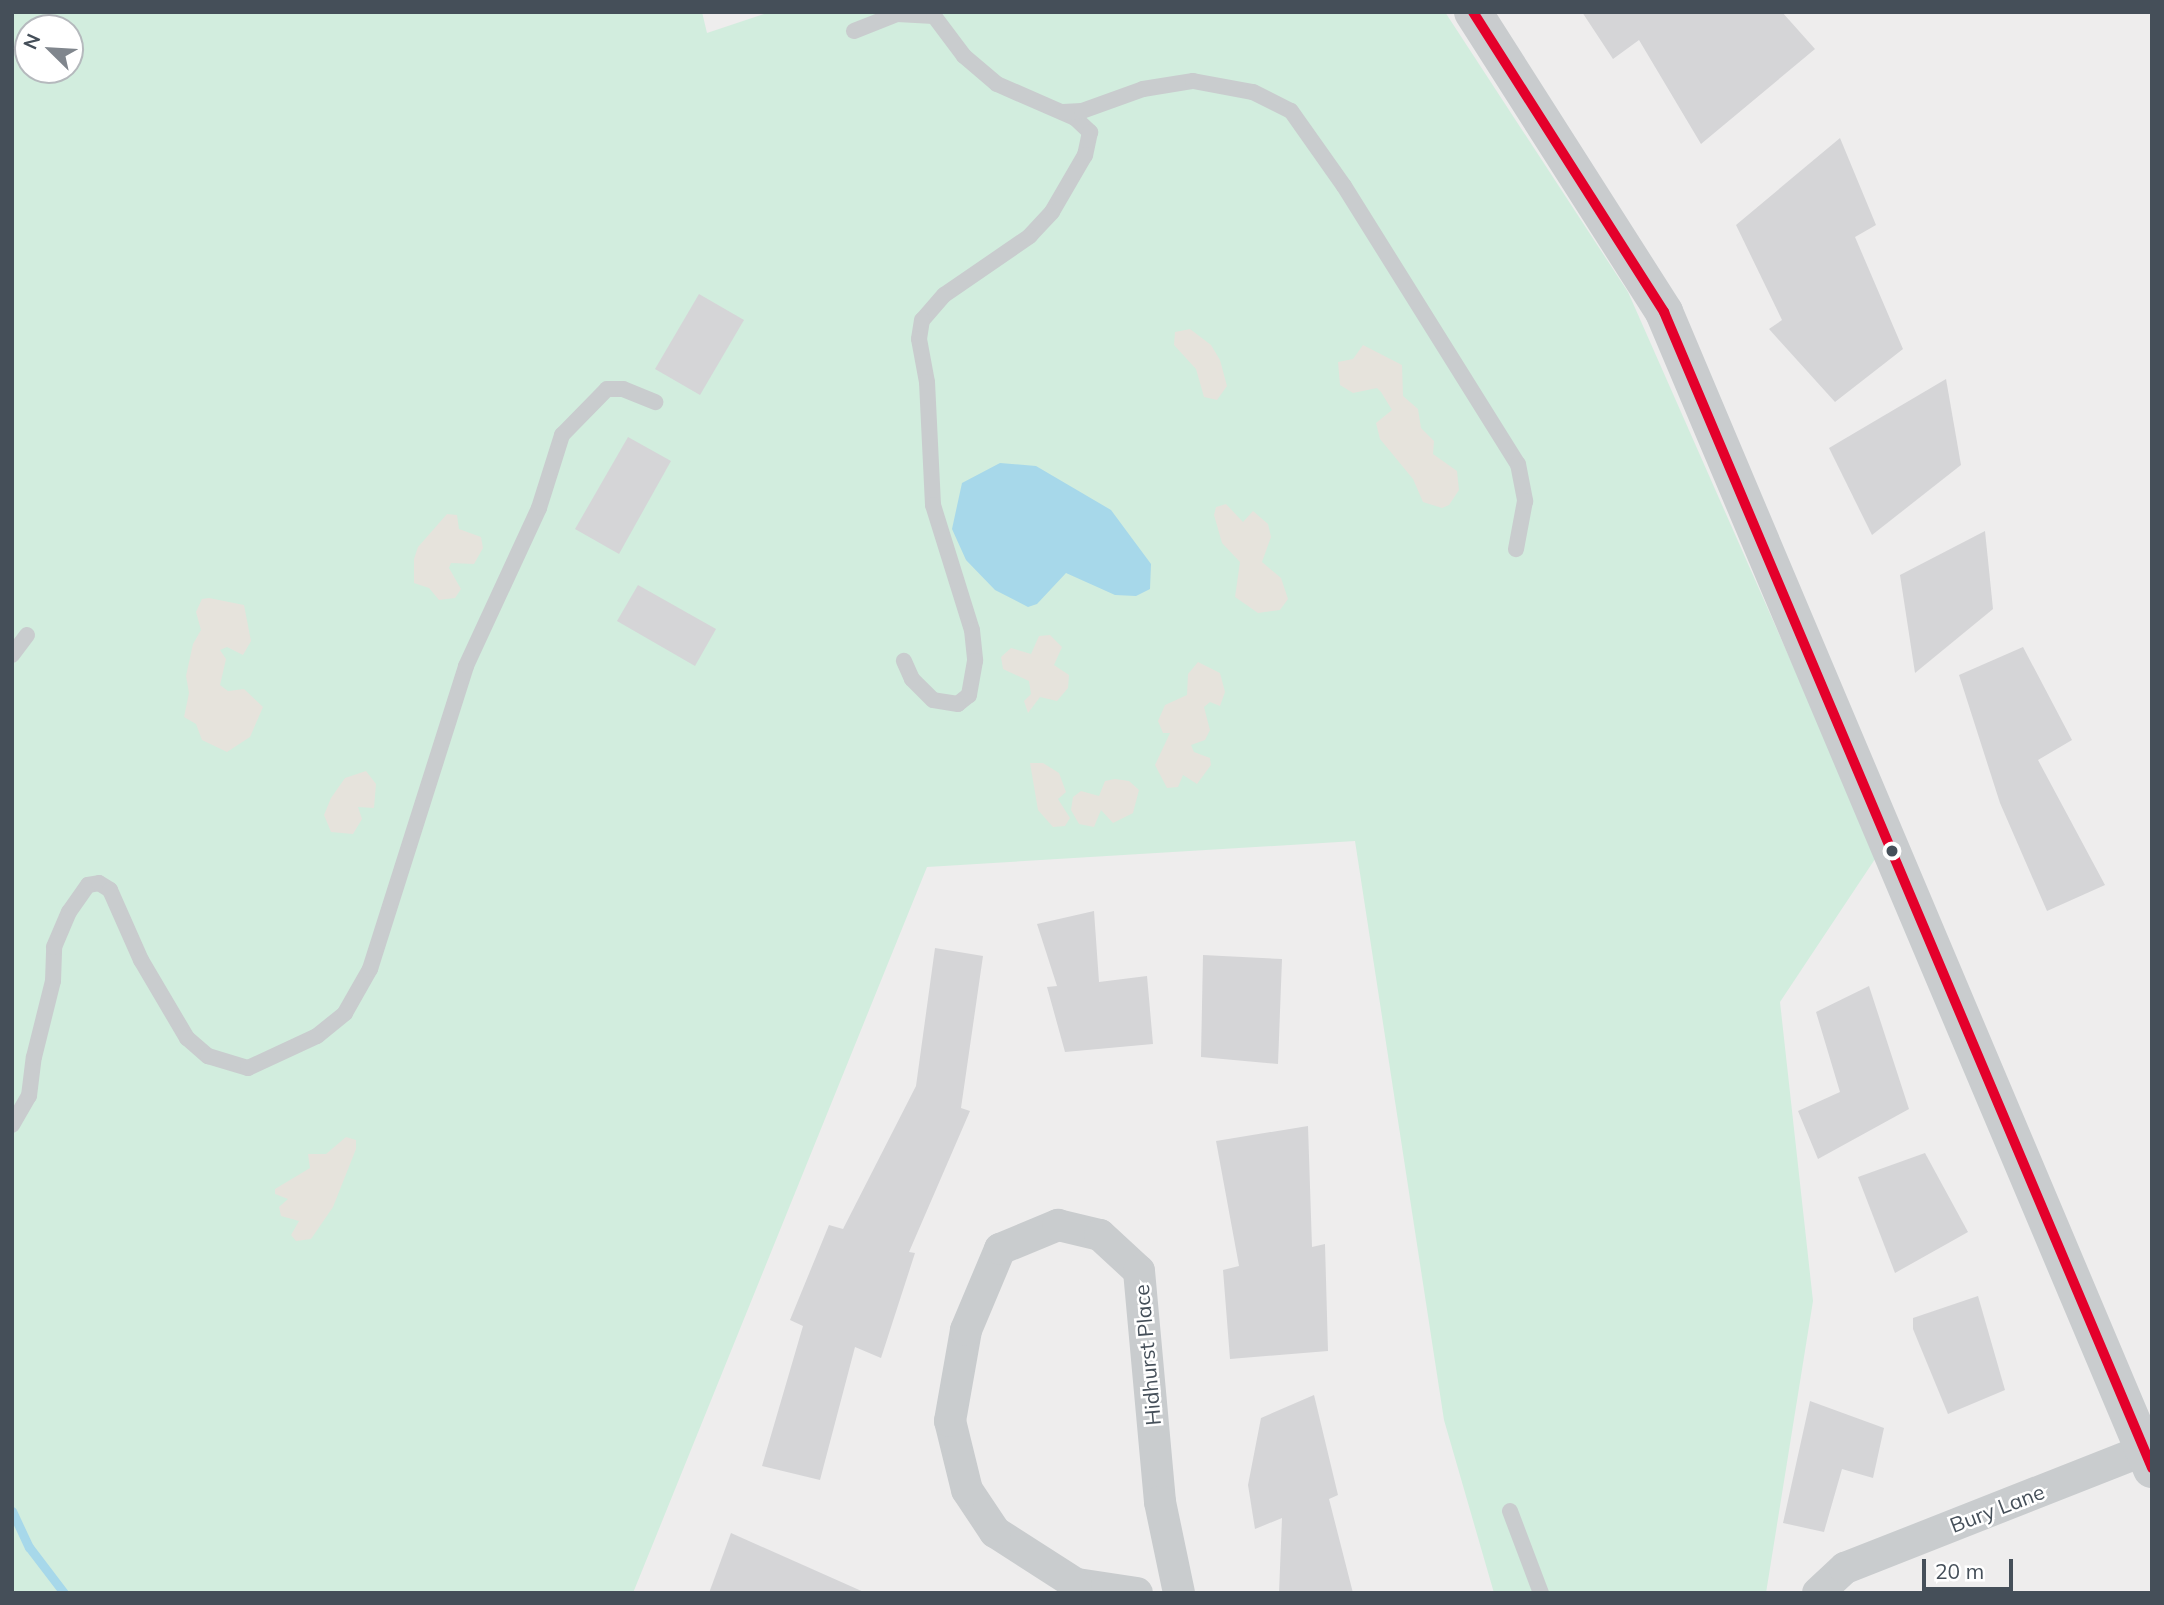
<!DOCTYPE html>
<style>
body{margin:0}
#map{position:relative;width:2164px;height:1605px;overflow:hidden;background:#eeeded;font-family:Mulish,sans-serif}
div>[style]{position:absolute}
.green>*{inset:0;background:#d2edde}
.sand>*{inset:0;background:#e6e3dc}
.water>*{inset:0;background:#a7d8ea}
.stream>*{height:9px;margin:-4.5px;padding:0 4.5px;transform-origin:4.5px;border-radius:4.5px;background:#a7d8ea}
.building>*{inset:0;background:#d5d5d7}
.service>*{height:16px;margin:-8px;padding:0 8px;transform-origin:8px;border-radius:8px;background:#c9ccce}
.minor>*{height:32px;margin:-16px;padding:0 16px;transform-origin:16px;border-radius:16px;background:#c9ccce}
.tertiary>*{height:38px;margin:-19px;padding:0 19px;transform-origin:19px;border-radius:19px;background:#c9ccce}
.bus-1>*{height:10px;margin:-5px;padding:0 5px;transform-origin:5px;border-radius:5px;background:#e4002b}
.dots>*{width:19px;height:19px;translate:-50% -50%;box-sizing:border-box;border:4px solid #fff;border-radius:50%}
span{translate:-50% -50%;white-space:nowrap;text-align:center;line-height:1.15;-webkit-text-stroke:5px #fff;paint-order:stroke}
.street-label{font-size:21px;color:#454f59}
.frame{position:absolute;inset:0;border:14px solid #454f59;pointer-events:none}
.north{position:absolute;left:14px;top:14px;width:70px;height:70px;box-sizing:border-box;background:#fff;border:2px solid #b5b9bd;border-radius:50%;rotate:294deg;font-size:19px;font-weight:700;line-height:28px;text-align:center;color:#454f59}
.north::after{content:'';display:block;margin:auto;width:24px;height:32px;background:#80868d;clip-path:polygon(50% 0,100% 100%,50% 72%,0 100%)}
.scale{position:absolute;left:1922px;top:1559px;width:91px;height:32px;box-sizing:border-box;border:4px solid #454f59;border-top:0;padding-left:9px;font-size:21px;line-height:24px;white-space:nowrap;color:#454f59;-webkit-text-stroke:5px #fff;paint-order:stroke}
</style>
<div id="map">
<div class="green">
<i style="clip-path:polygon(evenodd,12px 12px,702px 12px,707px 33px,770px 12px,1445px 12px,1628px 292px,1877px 856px,1780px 1002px,1813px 1301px,1766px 1593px,1494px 1593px,1444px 1420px,1355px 841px,927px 867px,633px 1593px,12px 1593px,12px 12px,28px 28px,70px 28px,70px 70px,28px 70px,28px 28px)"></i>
</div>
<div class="sand">
<i style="clip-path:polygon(1190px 329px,1211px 345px,1220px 360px,1227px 386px,1217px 400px,1204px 397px,1196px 369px,1174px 345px,1175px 332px)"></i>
<i style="clip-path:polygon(1363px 345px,1402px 365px,1403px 396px,1418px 409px,1421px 428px,1434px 441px,1433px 454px,1457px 471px,1459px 490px,1449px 505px,1442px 508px,1423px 502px,1413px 479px,1380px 439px,1376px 423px,1392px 410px,1381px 392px,1377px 388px,1353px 393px,1340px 385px,1338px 362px,1353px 359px)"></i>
<i style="clip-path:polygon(1226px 504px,1243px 522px,1253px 511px,1268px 524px,1271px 537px,1262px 562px,1281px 578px,1288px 599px,1280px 610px,1258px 613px,1235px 597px,1240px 562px,1222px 543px,1214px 515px,1216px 507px)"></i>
<i style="clip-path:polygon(447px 514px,457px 515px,459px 529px,481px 537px,483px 548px,474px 564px,451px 563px,449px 568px,461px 589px,455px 598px,439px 600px,429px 588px,414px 583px,414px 559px,418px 547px)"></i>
<i style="clip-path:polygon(209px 598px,244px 605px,251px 641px,243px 655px,227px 647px,220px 650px,226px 659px,220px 685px,228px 691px,244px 689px,263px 707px,250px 737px,227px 752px,202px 740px,196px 724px,184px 717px,189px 693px,186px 676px,193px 644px,201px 630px,196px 612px,202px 599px)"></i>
<i style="clip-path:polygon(1050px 635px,1062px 647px,1054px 665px,1069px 675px,1068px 688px,1057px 701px,1040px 697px,1028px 713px,1024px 701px,1031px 694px,1029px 681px,1003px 669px,1001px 657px,1011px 648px,1031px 654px,1039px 636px)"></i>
<i style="clip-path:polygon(1198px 662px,1220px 673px,1225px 692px,1220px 706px,1210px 702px,1204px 707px,1210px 730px,1205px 740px,1191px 745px,1194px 752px,1210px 758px,1211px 765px,1197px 784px,1183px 775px,1178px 787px,1167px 788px,1155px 765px,1170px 733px,1163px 733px,1158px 721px,1165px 705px,1187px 695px,1188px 674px)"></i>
<i style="clip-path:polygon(1030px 763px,1043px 763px,1059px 773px,1066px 792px,1058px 799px,1070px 818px,1065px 826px,1053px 827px,1038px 810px)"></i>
<i style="clip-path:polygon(366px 771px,376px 784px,374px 808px,358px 807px,362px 819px,353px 834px,331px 832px,324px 815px,331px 798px,345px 778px)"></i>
<i style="clip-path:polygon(1115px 779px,1129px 781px,1139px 790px,1133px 813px,1113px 823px,1101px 810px,1094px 827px,1079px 824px,1071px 810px,1073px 797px,1081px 791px,1099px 796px,1105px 781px)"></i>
<i style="clip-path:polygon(346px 1137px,356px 1140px,356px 1149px,333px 1207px,311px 1239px,296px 1241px,291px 1235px,299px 1221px,281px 1216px,279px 1207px,288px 1199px,275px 1194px,275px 1189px,310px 1168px,308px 1154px,326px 1154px)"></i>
</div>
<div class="water">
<i style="clip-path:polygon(1000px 463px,1036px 466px,1111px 510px,1151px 564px,1150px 589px,1136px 596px,1115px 595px,1066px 573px,1037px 604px,1028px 607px,995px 590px,966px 560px,952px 529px,962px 483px)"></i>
</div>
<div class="stream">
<i style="left:12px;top:1511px;width:40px;rotate:65deg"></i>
<i style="left:29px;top:1547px;width:58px;rotate:52.7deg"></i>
</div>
<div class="building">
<i style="clip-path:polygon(1582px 12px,1782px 12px,1815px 49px,1701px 144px,1639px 40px,1613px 59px)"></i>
<i style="clip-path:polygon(1840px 138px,1876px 225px,1855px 237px,1903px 349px,1835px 402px,1769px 329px,1782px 320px,1736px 225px)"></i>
<i style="clip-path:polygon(699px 294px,744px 320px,700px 395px,655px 369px)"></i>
<i style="clip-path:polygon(1946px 379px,1961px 465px,1872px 535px,1829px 448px)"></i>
<i style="clip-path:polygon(628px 437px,671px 461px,619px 554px,575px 529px)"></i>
<i style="clip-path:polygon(1985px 531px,1993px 609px,1915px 673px,1900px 575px)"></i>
<i style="clip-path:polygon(638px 585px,716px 629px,695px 666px,617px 621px)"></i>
<i style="clip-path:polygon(2023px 647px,2072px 740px,2038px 760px,2105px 885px,2047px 911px,2000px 803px,1959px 675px)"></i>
<i style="clip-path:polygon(1094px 911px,1099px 982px,1147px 976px,1153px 1044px,1065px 1052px,1047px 987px,1057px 986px,1037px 924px)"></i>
<i style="clip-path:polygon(935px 948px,983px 956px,961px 1108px,970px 1111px,909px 1252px,915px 1253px,881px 1358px,855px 1347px,820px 1480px,762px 1466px,803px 1326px,790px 1320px,829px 1225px,843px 1229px,916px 1086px)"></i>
<i style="clip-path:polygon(1203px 955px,1282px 959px,1278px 1064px,1201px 1057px)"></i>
<i style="clip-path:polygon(1869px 986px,1909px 1109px,1818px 1159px,1798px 1111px,1840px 1092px,1816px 1012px)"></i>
<i style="clip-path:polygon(1308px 1126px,1312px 1247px,1325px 1244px,1328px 1351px,1230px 1359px,1223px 1270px,1239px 1266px,1216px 1141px)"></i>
<i style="clip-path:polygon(1925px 1153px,1968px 1232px,1895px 1273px,1858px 1177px)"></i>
<i style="clip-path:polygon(1978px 1296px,2005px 1390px,1948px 1414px,1913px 1329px,1913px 1318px)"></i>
<i style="clip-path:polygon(1314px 1395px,1338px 1495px,1329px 1499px,1353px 1593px,1279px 1593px,1282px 1518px,1255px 1529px,1248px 1485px,1261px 1418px)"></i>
<i style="clip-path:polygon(1810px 1401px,1884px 1428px,1873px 1478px,1842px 1469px,1824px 1532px,1783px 1523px)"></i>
<i style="clip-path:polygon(731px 1533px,866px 1593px,709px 1593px)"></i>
</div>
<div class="service">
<i style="left:854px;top:31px;width:46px;rotate:-21.6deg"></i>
<i style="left:897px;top:14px;width:37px;rotate:3deg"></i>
<i style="left:934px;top:16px;width:50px;rotate:53.1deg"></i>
<i style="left:964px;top:56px;width:43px;rotate:40.3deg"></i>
<i style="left:997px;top:84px;width:85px;rotate:23.6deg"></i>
<i style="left:1075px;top:118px;width:21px;rotate:43deg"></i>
<i style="left:1090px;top:132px;width:24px;rotate:102deg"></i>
<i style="left:1085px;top:155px;width:66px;rotate:120.1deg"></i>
<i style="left:1052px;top:212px;width:33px;rotate:133deg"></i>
<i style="left:1030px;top:236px;width:104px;rotate:145.5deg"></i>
<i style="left:944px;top:295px;width:33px;rotate:131deg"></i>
<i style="left:922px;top:320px;width:19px;rotate:99deg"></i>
<i style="left:919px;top:339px;width:44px;rotate:79.5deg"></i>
<i style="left:927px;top:382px;width:123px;rotate:87.2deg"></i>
<i style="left:933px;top:505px;width:131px;rotate:72.7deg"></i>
<i style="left:972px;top:630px;width:31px;rotate:84deg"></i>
<i style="left:975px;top:661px;width:35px;rotate:100deg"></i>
<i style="left:969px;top:695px;width:14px;rotate:141deg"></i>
<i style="left:958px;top:704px;width:25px;rotate:-171deg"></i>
<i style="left:933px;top:700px;width:30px;rotate:-135deg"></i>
<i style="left:912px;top:679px;width:20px;rotate:-114deg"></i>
<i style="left:1063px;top:112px;width:19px;rotate:-3deg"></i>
<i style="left:1082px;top:111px;width:65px;rotate:-19.8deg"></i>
<i style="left:1143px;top:89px;width:51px;rotate:-9.1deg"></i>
<i style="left:1193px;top:81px;width:61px;rotate:10.4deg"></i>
<i style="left:1253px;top:92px;width:42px;rotate:26.6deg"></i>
<i style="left:1291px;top:111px;width:92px;rotate:54.8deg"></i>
<i style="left:1344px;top:186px;width:328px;rotate:58deg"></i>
<i style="left:1518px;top:464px;width:38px;rotate:79deg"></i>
<i style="left:1525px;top:501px;width:49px;rotate:100.6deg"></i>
<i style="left:12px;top:655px;width:25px;rotate:-53deg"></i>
<i style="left:12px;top:1125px;width:34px;rotate:-60deg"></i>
<i style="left:29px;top:1096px;width:39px;rotate:-83deg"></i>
<i style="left:34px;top:1057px;width:78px;rotate:-76deg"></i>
<i style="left:53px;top:981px;width:34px;rotate:-88deg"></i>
<i style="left:54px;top:947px;width:38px;rotate:-67deg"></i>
<i style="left:69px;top:912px;width:33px;rotate:-55deg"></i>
<i style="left:88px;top:885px;width:11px;rotate:-10deg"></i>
<i style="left:99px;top:883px;width:13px;rotate:32deg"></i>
<i style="left:110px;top:890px;width:77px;rotate:66.1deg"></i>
<i style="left:141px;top:960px;width:91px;rotate:59.5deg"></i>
<i style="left:187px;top:1038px;width:28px;rotate:41deg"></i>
<i style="left:208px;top:1056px;width:42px;rotate:16.7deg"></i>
<i style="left:248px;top:1068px;width:76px;rotate:-24.9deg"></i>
<i style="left:317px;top:1036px;width:36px;rotate:-39deg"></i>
<i style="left:345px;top:1013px;width:51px;rotate:-60.4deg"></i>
<i style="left:370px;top:969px;width:318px;rotate:-72.4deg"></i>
<i style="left:466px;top:666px;width:174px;rotate:-65.2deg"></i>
<i style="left:539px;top:508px;width:77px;rotate:-72.5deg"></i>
<i style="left:562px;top:435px;width:64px;rotate:-45.6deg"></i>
<i style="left:607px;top:389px;width:16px"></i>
<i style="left:623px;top:389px;width:35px;rotate:22deg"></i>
<i style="left:1510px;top:1511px;width:88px;rotate:69.3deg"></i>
</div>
<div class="minor">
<i style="left:1137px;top:1593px;width:62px;rotate:-171.6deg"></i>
<i style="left:1076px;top:1584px;width:96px;rotate:-147.3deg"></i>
<i style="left:995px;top:1532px;width:50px;rotate:-123.7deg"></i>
<i style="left:967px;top:1490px;width:71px;rotate:-103.8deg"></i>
<i style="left:950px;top:1421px;width:92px;rotate:-80deg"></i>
<i style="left:966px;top:1330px;width:88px;rotate:-67.2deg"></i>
<i style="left:1000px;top:1249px;width:63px;rotate:-22.5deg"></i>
<i style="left:1058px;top:1225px;width:43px;rotate:13.4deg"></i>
<i style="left:1100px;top:1235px;width:53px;rotate:42.7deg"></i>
<i style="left:1139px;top:1271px;width:232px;rotate:84.8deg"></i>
<i style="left:1160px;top:1502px;width:93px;rotate:78.2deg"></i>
<i style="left:1818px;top:1593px;width:37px;rotate:-43deg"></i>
<i style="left:1845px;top:1568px;width:321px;rotate:-21.5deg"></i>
</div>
<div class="tertiary">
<i style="left:1473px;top:12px;width:356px;rotate:57.5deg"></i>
<i style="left:1664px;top:312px;width:1256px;rotate:67.13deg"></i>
</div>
<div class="bus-1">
<i style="left:1473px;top:12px;width:356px;rotate:57.5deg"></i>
<i style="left:1664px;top:312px;width:1255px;rotate:67.11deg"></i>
</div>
<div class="dots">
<i style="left:1892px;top:851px;background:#454f59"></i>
</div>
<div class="street-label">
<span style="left:1147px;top:1355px;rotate:-95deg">Hidhurst Place</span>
<span style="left:1997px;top:1508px;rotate:-21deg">Bury Lane</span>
</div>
<div class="frame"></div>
<div class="north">N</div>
<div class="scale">20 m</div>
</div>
